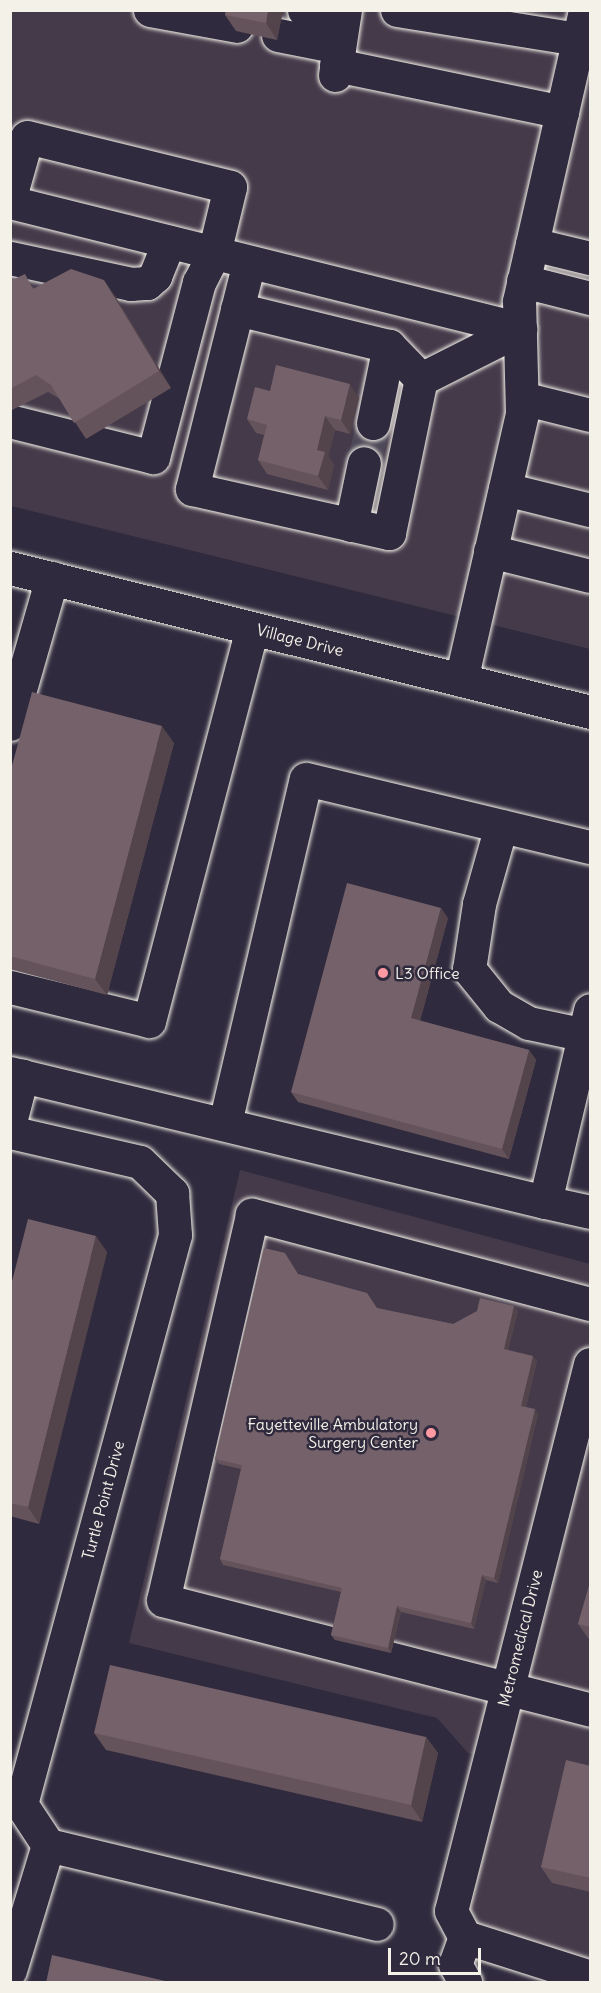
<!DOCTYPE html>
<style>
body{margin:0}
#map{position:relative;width:601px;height:1993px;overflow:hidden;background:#2f2a3d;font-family:Delius,sans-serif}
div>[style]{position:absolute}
.built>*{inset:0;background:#443a4a}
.minor-tunnel>*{height:33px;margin-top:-16.5px;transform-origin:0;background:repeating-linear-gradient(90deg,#4d4857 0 33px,transparent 0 49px)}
.roads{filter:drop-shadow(0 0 2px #f4f1e8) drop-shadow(0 0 2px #f4f1e8)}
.minor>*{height:33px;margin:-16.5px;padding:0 16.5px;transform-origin:16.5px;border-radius:16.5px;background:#2f2a3d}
.major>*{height:33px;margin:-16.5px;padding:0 16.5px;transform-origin:16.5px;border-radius:16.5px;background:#2f2a3d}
.wall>*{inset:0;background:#65535b}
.shaded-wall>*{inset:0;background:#52444a}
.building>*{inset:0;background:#75616a}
.dots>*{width:16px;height:16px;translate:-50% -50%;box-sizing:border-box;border:3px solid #2f2a3d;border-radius:50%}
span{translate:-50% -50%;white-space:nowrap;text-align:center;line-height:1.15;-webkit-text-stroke:5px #2f2a3d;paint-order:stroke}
.street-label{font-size:16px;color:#f4f1e8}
.poi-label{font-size:16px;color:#f4f1e8}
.left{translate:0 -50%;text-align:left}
.right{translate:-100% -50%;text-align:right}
.frame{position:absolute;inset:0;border:12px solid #f4f1e8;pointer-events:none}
.scale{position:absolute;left:388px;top:1948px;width:93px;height:27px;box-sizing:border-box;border:3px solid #f4f1e8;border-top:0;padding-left:8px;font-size:18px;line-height:21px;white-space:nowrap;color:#f4f1e8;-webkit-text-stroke:4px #2f2a3d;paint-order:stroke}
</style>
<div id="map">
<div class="built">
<i style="clip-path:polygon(11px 11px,590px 11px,590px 649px,11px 506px)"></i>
<i style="clip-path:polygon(240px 1170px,590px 1264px,590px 1982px,563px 1982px,451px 1956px,508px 1761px,468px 1753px,437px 1718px,129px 1643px)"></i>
</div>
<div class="minor-tunnel">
<i style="left:364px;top:463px;width:41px;rotate:-77.3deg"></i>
</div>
<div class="roads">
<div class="minor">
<i style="left:150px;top:10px;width:88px;rotate:10.4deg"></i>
<i style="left:304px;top:10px;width:40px;rotate:8.5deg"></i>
<i style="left:397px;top:10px;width:183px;rotate:9.1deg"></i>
<i style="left:278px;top:35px;width:62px;rotate:11.1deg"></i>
<i style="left:336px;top:65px;width:231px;rotate:11.7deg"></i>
<i style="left:335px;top:75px;width:66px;rotate:-81.3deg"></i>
<i style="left:10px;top:197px;width:62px;rotate:-74.2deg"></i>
<i style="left:27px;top:137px;width:209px;rotate:13.8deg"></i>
<i style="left:230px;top:187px;width:68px;rotate:103.6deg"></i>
<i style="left:214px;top:253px;width:33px;rotate:117deg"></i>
<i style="left:199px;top:282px;width:181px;rotate:104.7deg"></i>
<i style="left:153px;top:457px;width:147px;rotate:-165.9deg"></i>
<i style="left:10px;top:202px;width:526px;rotate:13.98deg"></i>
<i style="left:532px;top:244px;width:60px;rotate:13.6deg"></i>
<i style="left:10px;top:258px;width:124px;rotate:12.1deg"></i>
<i style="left:131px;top:284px;width:16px;rotate:-4deg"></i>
<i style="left:147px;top:283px;width:11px;rotate:-41deg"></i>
<i style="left:155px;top:276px;width:37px;rotate:-68deg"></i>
<i style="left:249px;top:262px;width:234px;rotate:104.1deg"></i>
<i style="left:192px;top:489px;width:202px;rotate:12.6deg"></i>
<i style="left:389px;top:533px;width:157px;rotate:-78.3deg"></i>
<i style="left:421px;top:379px;width:111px;rotate:-26.8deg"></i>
<i style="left:523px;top:281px;width:69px;rotate:14.2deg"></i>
<i style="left:237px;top:309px;width:156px;rotate:13.7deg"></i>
<i style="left:389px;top:346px;width:46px;rotate:45.9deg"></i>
<i style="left:522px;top:398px;width:70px;rotate:14deg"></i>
<i style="left:373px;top:423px;width:79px;rotate:-78.3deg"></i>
<i style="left:505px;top:489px;width:88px;rotate:13.9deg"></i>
<i style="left:351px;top:525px;width:63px;rotate:-78.2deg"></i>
<i style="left:490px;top:551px;width:103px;rotate:14deg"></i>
<i style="left:461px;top:680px;width:274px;rotate:-77.1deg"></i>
<i style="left:522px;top:413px;width:112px;rotate:-91.5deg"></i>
<i style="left:519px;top:301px;width:298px;rotate:-77.2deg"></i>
<i style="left:10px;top:724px;width:152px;rotate:-74deg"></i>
<i style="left:501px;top:826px;width:81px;rotate:105.8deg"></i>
<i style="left:479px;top:904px;width:66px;rotate:98.7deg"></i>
<i style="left:469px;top:969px;width:48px;rotate:51deg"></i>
<i style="left:499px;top:1006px;width:34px;rotate:30deg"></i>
<i style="left:529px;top:1023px;width:62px;rotate:12deg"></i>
<i style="left:10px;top:987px;width:143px;rotate:13.7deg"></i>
<i style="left:149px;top:1021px;width:405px;rotate:-75.3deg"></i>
<i style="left:10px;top:1073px;width:550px;rotate:13.56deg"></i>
<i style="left:545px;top:1202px;width:197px;rotate:-76.8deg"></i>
<i style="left:10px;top:1122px;width:48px;rotate:-75.4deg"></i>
<i style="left:225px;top:1123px;width:353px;rotate:-76.8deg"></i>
<i style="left:306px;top:779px;width:292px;rotate:13.5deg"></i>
<i style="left:10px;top:1132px;width:133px;rotate:13deg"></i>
<i style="left:140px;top:1162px;width:45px;rotate:44.1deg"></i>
<i style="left:172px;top:1193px;width:42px;rotate:85.9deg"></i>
<i style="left:175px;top:1235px;width:589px;rotate:105.14deg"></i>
<i style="left:21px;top:1804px;width:49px;rotate:56.6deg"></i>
<i style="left:48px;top:1845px;width:131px;rotate:106.9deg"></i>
<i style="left:545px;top:1202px;width:46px;rotate:12.5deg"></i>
<i style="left:590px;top:1304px;width:350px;rotate:-165.2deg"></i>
<i style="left:252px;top:1215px;width:395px;rotate:103deg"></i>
<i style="left:163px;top:1600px;width:441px;rotate:14.4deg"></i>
<i style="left:590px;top:1364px;width:564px;rotate:104.26deg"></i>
<i style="left:451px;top:1911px;width:30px;rotate:62deg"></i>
<i style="left:465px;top:1937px;width:131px;rotate:17.7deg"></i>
<i style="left:48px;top:1845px;width:338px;rotate:13.5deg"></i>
<i style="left:465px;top:1937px;width:29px;rotate:110deg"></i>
<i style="left:455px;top:1964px;width:21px;rotate:61deg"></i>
</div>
<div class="major">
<i style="left:10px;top:568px;width:598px;rotate:13.94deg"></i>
</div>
</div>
<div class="wall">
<i style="clip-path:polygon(226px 10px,283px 10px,277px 40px,236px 31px,225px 15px)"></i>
<i style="clip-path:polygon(10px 281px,35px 288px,115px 296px,171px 388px,86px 439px,60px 399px,48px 392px,10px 411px)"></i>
<i style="clip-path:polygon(359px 398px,350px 434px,335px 430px,328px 456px,334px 465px,328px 490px,267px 474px,258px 460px,264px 435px,256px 433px,247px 419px)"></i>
<i style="clip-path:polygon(174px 743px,107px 995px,10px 969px,10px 773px)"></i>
<i style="clip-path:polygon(448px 918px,420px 1021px,529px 1050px,536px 1060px,509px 1159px,298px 1102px,291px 1092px)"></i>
<i style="clip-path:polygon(107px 1252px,39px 1524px,10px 1516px,10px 1289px)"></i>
<i style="clip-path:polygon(299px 1274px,377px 1308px,453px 1324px,518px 1311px,508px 1350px,537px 1361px,526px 1407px,538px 1414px,498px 1583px,486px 1580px,474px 1629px,401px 1612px,391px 1653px,335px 1640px,331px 1635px,341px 1592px,223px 1565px,220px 1559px,241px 1469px,219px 1464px,215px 1459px)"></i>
<i style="clip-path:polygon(591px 1579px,591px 1638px,588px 1638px,578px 1624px)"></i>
<i style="clip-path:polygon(94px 1733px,426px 1737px,438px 1753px,422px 1822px,106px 1750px)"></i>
<i style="clip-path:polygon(591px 1766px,591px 1892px,552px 1883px,541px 1867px)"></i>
</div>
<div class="shaded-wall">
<i style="clip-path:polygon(268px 10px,283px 10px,277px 40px,266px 23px)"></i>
<i style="clip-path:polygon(104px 280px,115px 296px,171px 388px,159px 371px)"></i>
<i style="clip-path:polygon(350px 384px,359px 398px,350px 434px,341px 420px)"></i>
<i style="clip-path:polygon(325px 416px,335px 430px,328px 456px,334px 465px,328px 490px,318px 476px,317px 450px)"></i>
<i style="clip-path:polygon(162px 726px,174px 743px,107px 995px,95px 979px)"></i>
<i style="clip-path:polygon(441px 908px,448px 918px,418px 1028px,411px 1018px)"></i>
<i style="clip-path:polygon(529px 1050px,536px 1060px,509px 1159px,502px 1149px)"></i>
<i style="clip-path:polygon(96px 1236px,107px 1252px,39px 1524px,28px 1507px)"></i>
<i style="clip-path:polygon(514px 1306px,518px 1311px,507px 1354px,504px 1349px)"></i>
<i style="clip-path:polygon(533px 1356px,537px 1361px,525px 1411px,521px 1406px)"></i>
<i style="clip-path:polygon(535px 1409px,538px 1414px,498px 1583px,494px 1578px)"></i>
<i style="clip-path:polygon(482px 1575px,486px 1580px,474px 1629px,471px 1623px)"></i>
<i style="clip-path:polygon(397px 1606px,401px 1612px,391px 1653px,388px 1648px)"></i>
<i style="clip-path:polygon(426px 1737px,438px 1753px,422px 1822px,411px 1805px)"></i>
</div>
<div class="building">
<i style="clip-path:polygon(226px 10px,268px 10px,266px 23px,225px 15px)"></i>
<i style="clip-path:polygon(71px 269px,104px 280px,159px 371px,74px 423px,51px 385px,36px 375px,10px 389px,10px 281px,25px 274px,33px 289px)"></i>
<i style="clip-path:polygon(276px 365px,350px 384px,341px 420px,325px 416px,317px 450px,325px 452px,318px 476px,258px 460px,267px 425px,247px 419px,255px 387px,270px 391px)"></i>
<i style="clip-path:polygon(32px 692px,162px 726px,95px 979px,10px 956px,10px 773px)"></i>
<i style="clip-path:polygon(347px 883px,441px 908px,411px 1018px,529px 1050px,502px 1149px,291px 1092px)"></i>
<i style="clip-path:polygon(28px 1219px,96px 1236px,28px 1507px,10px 1503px,10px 1289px)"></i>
<i style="clip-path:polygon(264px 1248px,285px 1253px,298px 1274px,367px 1293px,377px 1308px,453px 1324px,477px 1311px,480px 1298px,514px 1306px,504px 1349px,533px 1356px,521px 1406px,535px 1409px,494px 1578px,482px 1575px,471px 1623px,397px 1606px,388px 1648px,331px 1635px,342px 1588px,220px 1559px,242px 1465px,215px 1459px)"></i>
<i style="clip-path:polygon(591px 1579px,591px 1627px,578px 1624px)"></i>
<i style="clip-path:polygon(110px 1665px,426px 1737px,411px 1805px,94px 1733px)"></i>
<i style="clip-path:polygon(566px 1760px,591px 1766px,591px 1878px,541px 1867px)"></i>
<i style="clip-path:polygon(52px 1955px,174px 1983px,46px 1983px)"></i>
</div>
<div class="dots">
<i style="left:383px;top:973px;background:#ff9aa2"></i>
<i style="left:431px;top:1433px;background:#ff9aa2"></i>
</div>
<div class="street-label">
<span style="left:300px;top:640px;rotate:14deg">Village Drive</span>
<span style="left:103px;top:1500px;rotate:-75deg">Turtle Point Drive</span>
<span style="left:520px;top:1638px;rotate:-76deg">Metromedical Drive</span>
</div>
<div class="poi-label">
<span class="left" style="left:395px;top:973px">L3 Office</span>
<span class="right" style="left:418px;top:1433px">Fayetteville Ambulatory<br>Surgery Center</span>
</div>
<div class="frame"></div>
<div class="scale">20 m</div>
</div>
